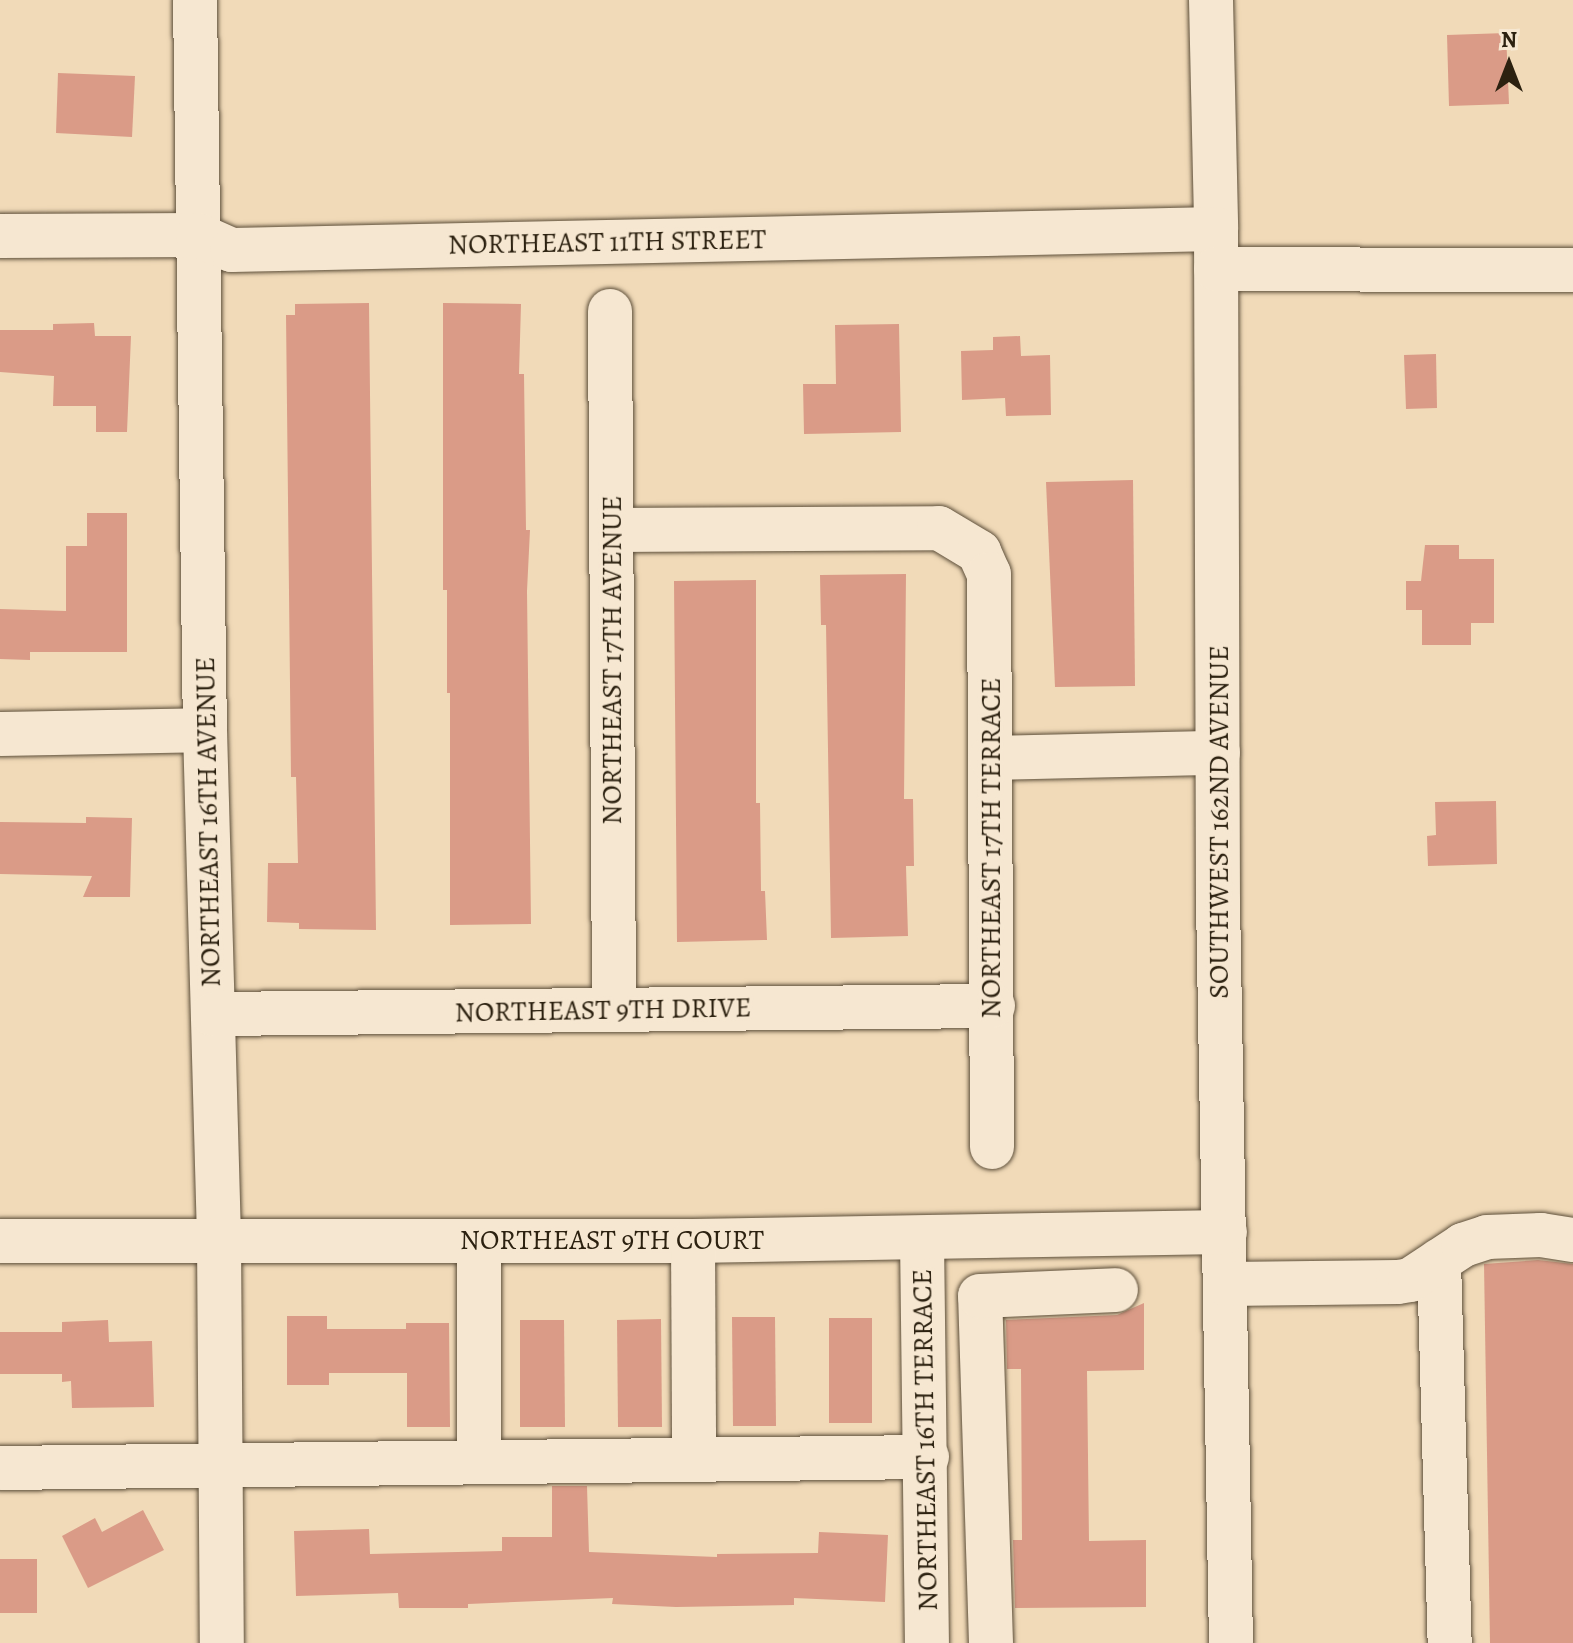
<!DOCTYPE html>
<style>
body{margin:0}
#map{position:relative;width:1573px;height:1643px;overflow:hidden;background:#f1dab8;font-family:Alegreya,serif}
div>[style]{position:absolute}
.building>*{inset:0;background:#da9b87}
.roads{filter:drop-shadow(0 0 2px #5d4f3a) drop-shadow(0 0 2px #5d4f3a)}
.minor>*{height:44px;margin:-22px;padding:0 22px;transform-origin:22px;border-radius:22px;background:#f6e7d1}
span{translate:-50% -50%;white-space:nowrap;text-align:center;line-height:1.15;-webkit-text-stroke:7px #f6e7d1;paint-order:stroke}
.street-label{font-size:28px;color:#2c2110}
.north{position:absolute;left:1469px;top:24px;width:80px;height:80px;-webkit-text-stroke:6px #f6e7d1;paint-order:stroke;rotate:0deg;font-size:22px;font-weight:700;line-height:32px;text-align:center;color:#2c2110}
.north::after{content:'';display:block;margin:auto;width:28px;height:36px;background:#2c2110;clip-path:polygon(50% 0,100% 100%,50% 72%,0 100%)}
</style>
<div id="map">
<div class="building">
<i style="clip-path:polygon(1506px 33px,1509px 104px,1449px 106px,1447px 35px)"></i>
<i style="clip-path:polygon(58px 73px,135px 76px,132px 137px,56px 133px)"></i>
<i style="clip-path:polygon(369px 303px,376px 930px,299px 929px,299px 923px,267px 922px,268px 863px,298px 863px,296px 777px,291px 777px,286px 315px,295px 315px,295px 304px)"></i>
<i style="clip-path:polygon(443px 303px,521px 304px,519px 374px,524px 374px,526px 530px,530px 530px,527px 591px,531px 924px,450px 925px,450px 693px,447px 693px,447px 590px,443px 590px)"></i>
<i style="clip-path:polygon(94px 323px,95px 336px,131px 336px,127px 432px,96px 432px,96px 406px,53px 406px,54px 376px,0 372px,0 330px,53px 330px,53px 324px)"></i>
<i style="clip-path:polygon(899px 324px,901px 432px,804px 434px,803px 384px,836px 384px,835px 325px)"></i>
<i style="clip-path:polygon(1020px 336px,1021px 356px,1050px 355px,1051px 415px,1006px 416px,1005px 398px,962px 400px,961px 351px,993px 350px,993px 337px)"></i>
<i style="clip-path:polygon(1436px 354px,1437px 408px,1406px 409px,1404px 355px)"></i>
<i style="clip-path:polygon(1133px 480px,1135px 686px,1055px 687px,1046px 482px)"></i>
<i style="clip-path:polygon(87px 513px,127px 513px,127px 652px,30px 652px,30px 660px,0 659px,0 609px,66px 611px,66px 546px,87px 546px)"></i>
<i style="clip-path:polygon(1425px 545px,1459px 545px,1459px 559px,1494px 559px,1494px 623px,1471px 623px,1471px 645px,1422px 645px,1422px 610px,1406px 610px,1406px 581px,1421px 581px)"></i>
<i style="clip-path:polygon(906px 574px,904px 799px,913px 799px,914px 866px,906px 866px,908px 936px,831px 938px,826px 625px,821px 625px,820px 575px)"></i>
<i style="clip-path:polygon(756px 580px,756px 803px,760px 803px,761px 891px,765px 891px,767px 940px,677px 942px,674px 581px)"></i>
<i style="clip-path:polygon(1496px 801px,1497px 864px,1428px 866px,1427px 836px,1436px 835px,1435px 802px)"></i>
<i style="clip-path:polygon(86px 817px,132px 818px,130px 897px,83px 897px,92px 876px,0 874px,0 822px,86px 823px)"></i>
<i style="clip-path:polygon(1538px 1260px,1573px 1264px,1573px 1643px,1490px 1643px,1484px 1264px)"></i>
<i style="clip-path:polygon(1144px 1303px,1144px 1370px,1087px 1371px,1089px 1541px,1146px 1540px,1146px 1607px,1015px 1608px,1013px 1540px,1022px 1540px,1021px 1369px,1007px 1369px,1006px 1320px,1117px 1315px)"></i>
<i style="clip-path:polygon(287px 1316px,327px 1316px,327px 1329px,406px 1329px,406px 1323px,449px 1323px,450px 1427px,407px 1427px,407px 1373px,329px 1373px,329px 1385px,287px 1385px)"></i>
<i style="clip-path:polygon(732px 1317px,775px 1317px,776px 1426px,733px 1426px)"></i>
<i style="clip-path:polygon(829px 1318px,872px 1318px,872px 1423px,829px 1423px)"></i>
<i style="clip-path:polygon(661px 1319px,662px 1427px,618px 1427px,617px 1320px)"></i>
<i style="clip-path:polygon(108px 1320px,109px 1342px,152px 1341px,154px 1407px,72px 1408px,71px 1381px,62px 1382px,62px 1374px,0 1374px,0 1332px,62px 1332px,62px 1322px)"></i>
<i style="clip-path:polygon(520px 1320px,564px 1320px,565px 1427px,520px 1427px)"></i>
<i style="clip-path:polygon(552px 1486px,587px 1486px,589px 1552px,717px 1557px,717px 1554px,818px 1553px,819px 1532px,888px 1535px,885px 1602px,794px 1598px,794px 1605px,676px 1607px,612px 1604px,613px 1598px,468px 1604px,468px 1608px,399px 1608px,398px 1593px,296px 1596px,294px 1531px,369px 1529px,370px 1554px,502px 1551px,502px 1537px,552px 1537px)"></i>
<i style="clip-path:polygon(143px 1510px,164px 1550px,88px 1588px,62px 1536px,95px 1518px,102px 1532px)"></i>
<i style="clip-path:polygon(0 1559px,37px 1559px,37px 1613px,0 1613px)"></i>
</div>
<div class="roads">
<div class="minor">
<i style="left:195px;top:0;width:730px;rotate:89.22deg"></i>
<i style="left:205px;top:730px;width:509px;rotate:88.42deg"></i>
<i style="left:219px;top:1239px;width:404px;rotate:89.6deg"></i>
<i style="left:1211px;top:0;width:229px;rotate:88.7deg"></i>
<i style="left:1216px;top:229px;width:671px;rotate:89.83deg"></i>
<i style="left:1218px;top:900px;width:743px;rotate:89deg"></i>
<i style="left:0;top:236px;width:198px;rotate:-0.3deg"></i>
<i style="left:198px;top:235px;width:37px;rotate:24deg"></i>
<i style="left:232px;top:250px;width:984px;rotate:-1.22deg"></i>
<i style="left:1216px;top:269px;width:357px;rotate:0.2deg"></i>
<i style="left:610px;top:311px;width:699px;rotate:89.67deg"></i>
<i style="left:611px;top:530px;width:328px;rotate:-0.3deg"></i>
<i style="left:939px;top:528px;width:47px;rotate:31deg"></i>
<i style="left:979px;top:552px;width:24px;rotate:66deg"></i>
<i style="left:989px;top:574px;width:573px;rotate:89.7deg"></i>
<i style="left:0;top:734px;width:205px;rotate:-1.1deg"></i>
<i style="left:991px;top:758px;width:227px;rotate:-1.3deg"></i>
<i style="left:213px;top:1014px;width:780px;rotate:-0.59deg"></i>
<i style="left:922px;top:1238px;width:405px;rotate:89.3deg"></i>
<i style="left:0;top:1241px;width:693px"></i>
<i style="left:693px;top:1241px;width:532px;rotate:-0.97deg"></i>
<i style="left:479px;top:1241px;width:221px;rotate:90deg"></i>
<i style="left:693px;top:1241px;width:217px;rotate:89.7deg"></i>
<i style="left:1439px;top:1261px;width:382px;rotate:88.4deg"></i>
<i style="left:1226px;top:1284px;width:172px;rotate:-0.7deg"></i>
<i style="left:1398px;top:1282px;width:12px;rotate:-9deg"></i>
<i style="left:1410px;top:1280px;width:64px;rotate:-33.4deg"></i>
<i style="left:1463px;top:1245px;width:25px;rotate:-18deg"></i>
<i style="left:1487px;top:1237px;width:54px;rotate:-2.1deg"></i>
<i style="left:1541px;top:1235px;width:32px;rotate:9deg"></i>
<i style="left:0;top:1468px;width:927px;rotate:-0.68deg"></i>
<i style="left:991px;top:1643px;width:347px;rotate:-91.8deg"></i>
<i style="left:980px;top:1296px;width:136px;rotate:-2.5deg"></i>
</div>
</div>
<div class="street-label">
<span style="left:607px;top:242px;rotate:-1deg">NORTHEAST 11TH STREET</span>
<span style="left:612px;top:660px;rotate:-90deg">NORTHEAST 17TH AVENUE</span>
<span style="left:208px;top:822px;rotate:-91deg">NORTHEAST 16TH AVENUE</span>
<span style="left:1219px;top:822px;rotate:-90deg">SOUTHWEST 162ND AVENUE</span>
<span style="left:991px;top:848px;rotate:-90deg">NORTHEAST 17TH TERRACE</span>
<span style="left:603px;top:1010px;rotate:-1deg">NORTHEAST 9TH DRIVE</span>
<span style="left:612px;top:1240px">NORTHEAST 9TH COURT</span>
<span style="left:925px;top:1440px;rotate:-91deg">NORTHEAST 16TH TERRACE</span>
</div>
<div class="north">N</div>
</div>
